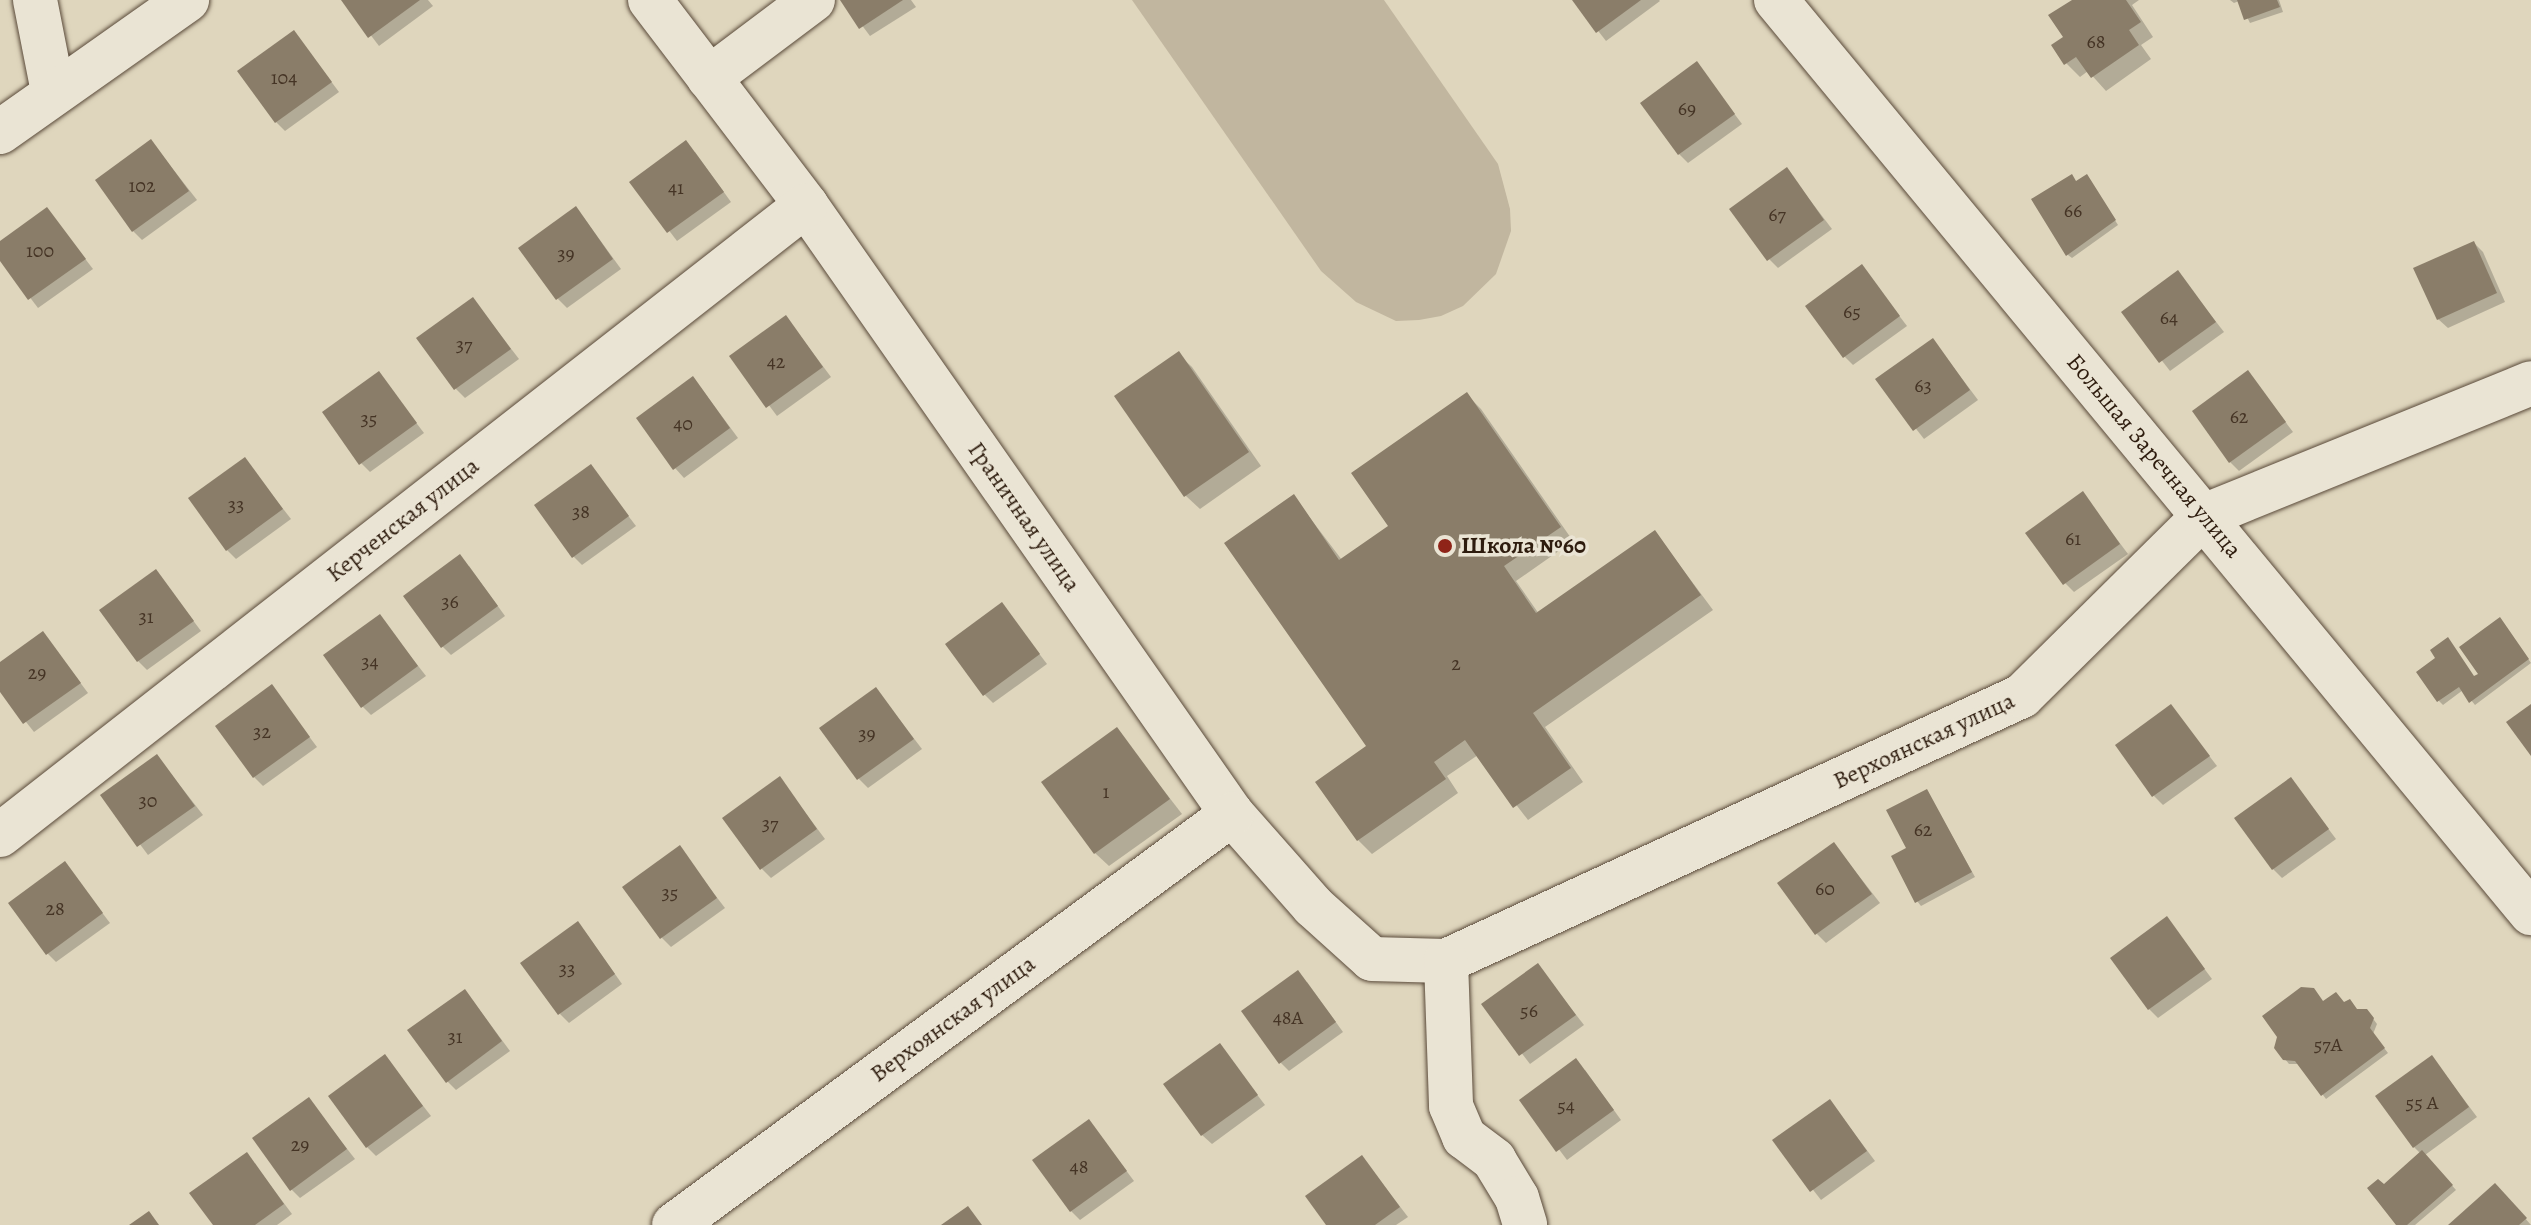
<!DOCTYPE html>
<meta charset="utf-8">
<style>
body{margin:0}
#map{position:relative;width:2531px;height:1225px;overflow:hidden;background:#dfd6bd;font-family:Alegreya,serif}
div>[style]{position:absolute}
.green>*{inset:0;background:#c1b69f}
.shadow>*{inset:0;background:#0003}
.building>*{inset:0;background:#8a7d69}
.roads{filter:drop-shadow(0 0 2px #5a4a3a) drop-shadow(0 0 2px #5a4a3a)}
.minor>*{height:44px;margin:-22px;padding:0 22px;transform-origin:22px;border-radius:22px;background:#eae4d4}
.dots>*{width:22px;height:22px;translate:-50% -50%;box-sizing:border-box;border:4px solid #eae4d4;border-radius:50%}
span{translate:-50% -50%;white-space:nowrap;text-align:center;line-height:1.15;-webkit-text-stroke:7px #eae4d4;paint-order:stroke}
.number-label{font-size:20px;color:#453425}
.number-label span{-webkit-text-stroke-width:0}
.street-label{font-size:24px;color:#2e1c0e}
.poi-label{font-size:24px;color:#2e1c0e;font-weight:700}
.left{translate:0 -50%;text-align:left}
</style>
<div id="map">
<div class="green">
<i style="clip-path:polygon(1132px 0,1384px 0,1498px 164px,1510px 209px,1511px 231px,1496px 274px,1463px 306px,1441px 316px,1419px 320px,1396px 321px,1356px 302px,1321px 271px)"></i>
</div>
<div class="shadow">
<i style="clip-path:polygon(344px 0,428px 0,433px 6px,379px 46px)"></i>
<i style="clip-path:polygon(843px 0,911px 0,916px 7px,870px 36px)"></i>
<i style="clip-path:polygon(1574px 0,1659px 0,1660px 1px,1606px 41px)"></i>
<i style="clip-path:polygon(2076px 0,2139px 0,2132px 5px,2153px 37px,2141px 45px,2151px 59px,2106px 91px,2088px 71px,2080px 77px,2066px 63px,2065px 37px)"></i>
<i style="clip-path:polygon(2230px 0,2279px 0,2283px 12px,2250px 23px,2239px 1px,2234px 3px)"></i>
<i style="clip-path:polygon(294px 32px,339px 92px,285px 131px,276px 122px)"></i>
<i style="clip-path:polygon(1697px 64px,1742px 124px,1688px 163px,1679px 154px)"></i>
<i style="clip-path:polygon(151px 141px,197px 200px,142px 240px,133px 231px)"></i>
<i style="clip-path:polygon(695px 152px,731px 202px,677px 241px,632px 182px)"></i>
<i style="clip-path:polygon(1787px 170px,1832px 229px,1778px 268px,1769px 259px)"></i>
<i style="clip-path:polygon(2090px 181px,2118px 225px,2072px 258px,2068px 255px,2077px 183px)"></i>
<i style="clip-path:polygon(47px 209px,93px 269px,38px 308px,0 258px,0 244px)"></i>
<i style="clip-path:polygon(584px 218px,621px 269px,567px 308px,558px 299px)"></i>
<i style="clip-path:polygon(2474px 243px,2483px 252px,2505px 302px,2448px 328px,2438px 319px)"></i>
<i style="clip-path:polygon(1862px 267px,1907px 326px,1853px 365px,1844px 356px)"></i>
<i style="clip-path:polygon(2178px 273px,2224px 332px,2170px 371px,2124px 312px)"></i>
<i style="clip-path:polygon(473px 299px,519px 359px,465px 398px,456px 389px)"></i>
<i style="clip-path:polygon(786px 317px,831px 377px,777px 416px,732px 356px)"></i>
<i style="clip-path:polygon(1933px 340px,1978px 400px,1924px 439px,1878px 380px)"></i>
<i style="clip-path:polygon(1178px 354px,1192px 367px,1261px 466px,1200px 509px,1186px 496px,1117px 397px)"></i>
<i style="clip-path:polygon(2248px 372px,2293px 432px,2239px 471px,2230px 462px)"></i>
<i style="clip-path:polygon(379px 374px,424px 433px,370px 472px,361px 463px)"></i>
<i style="clip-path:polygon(701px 388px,738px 438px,684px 478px,675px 468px)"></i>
<i style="clip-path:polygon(1467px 395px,1481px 409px,1573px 541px,1516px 581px,1539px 614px,1655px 532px,1713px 610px,1545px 727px,1583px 782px,1528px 820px,1478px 755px,1447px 776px,1458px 793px,1372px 854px,1358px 840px,1369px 747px,1294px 497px,1342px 560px,1391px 526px)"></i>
<i style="clip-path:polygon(245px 460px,291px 519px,236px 559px,227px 550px)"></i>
<i style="clip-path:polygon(591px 467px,636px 526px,582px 565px,573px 556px)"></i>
<i style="clip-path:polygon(2083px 494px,2128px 554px,2074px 592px,2065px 583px)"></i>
<i style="clip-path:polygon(469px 566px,505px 616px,451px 655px,442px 646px)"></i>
<i style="clip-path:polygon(156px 571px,201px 631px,147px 670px,138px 661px)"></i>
<i style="clip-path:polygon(1002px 605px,1047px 664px,993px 703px,984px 694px)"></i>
<i style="clip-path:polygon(380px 617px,426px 676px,371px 715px,362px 706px)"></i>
<i style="clip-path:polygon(2504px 624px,2531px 663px,2475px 705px,2463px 690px,2443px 705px,2439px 701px,2438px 659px,2475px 678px,2480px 674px)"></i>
<i style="clip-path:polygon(43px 633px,88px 693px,34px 732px,0 689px,0 664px)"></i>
<i style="clip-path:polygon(272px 687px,317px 747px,263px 786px,254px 777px)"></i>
<i style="clip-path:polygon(876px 689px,922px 749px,868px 788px,859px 779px)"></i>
<i style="clip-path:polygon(2171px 706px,2217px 766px,2163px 805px,2154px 796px)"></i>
<i style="clip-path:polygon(1117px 730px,1182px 814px,1109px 866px,1095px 853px)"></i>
<i style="clip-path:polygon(157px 756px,203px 815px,148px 855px,103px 795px)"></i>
<i style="clip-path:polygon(780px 779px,825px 839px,771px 878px,762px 869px)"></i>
<i style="clip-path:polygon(2291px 779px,2336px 839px,2282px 878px,2273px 869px)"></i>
<i style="clip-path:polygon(1927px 791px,1975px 877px,1921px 906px,1917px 901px,1909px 849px)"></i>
<i style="clip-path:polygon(1834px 844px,1880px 903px,1826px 943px,1817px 934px)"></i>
<i style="clip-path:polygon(679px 848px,725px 908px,671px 947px,662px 938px)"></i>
<i style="clip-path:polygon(65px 864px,110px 923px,56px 962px,47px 953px)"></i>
<i style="clip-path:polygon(2167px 919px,2212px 979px,2158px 1018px,2149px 1009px)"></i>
<i style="clip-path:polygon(586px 933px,622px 984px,569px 1023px,560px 1014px)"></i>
<i style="clip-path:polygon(1538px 966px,1584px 1025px,1530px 1064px,1484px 1005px)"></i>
<i style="clip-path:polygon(1307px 982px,1343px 1032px,1289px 1071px,1280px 1062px)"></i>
<i style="clip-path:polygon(473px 1001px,510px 1051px,456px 1090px,447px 1081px)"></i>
<i style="clip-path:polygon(2324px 1003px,2345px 1005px,2371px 1016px,2377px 1024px,2373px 1034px,2388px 1053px,2326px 1099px,2300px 1064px,2289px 1064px,2285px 1059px)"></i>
<i style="clip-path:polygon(1220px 1046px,1265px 1105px,1212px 1144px,1202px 1135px)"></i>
<i style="clip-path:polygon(385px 1057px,431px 1116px,376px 1156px,367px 1147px)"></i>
<i style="clip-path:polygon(2432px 1057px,2477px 1117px,2425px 1155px,2456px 1190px,2415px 1225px,2399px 1225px,2384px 1187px,2421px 1154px,2414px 1147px)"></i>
<i style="clip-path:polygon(1585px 1070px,1621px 1120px,1567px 1160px,1522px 1100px)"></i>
<i style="clip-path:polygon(309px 1100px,355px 1159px,300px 1198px,291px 1189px)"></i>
<i style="clip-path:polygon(1830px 1101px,1875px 1161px,1821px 1200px,1775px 1141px)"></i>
<i style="clip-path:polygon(1089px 1121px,1134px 1181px,1080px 1220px,1071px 1211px)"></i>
<i style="clip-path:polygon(247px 1154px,292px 1214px,277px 1225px,215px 1225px)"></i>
<i style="clip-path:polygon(1362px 1157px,1408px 1217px,1396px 1225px,1329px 1225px)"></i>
<i style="clip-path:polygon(2504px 1194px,2531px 1225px,2451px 1225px)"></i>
</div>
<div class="building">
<i style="clip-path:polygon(341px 0,420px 0,368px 38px)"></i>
<i style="clip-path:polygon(840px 0,903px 0,859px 29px)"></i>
<i style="clip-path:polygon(1572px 0,1641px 0,1596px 33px)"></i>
<i style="clip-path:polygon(2072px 0,2126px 0,2141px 22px,2129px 30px,2139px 45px,2091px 78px,2076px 57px,2064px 65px,2051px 45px,2063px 37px,2048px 15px)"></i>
<i style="clip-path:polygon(2237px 0,2277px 0,2280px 7px,2244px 20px)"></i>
<i style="clip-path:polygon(294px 30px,332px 82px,275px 123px,237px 71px)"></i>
<i style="clip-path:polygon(1697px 61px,1735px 114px,1678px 155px,1640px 103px)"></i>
<i style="clip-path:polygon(151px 139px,189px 191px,132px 232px,95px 180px)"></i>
<i style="clip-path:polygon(686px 140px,724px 192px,667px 233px,629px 182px)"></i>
<i style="clip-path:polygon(1787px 167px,1824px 220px,1767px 261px,1729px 209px)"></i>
<i style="clip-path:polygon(2072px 174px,2076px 181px,2087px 174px,2116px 220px,2066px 256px,2031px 199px)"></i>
<i style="clip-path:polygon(576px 206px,613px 259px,556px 300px,518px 248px)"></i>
<i style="clip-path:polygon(47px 207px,86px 259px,28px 300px,0 261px,0 241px)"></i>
<i style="clip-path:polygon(2474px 241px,2497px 293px,2437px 320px,2413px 268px)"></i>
<i style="clip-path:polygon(1862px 264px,1900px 316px,1843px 358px,1805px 306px)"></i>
<i style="clip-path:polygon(2178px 270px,2216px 322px,2159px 363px,2121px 312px)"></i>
<i style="clip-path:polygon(473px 297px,511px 349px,454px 390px,416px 338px)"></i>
<i style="clip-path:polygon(786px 315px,823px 367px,766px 408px,729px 356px)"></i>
<i style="clip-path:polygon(1933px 338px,1970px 390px,1913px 431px,1875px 379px)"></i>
<i style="clip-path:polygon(1179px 351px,1249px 452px,1184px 497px,1114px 396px)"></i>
<i style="clip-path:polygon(2248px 370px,2286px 422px,2229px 463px,2192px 411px)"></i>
<i style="clip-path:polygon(379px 371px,417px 423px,359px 465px,322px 412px)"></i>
<i style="clip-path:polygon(693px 376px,730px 428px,673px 470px,636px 418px)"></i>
<i style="clip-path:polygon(1467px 392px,1561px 527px,1504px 566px,1536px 613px,1655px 530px,1701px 595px,1533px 713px,1571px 768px,1513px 808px,1465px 740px,1434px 762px,1446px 779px,1357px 841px,1315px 782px,1366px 746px,1224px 543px,1294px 494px,1339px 560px,1388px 526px,1351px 473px)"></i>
<i style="clip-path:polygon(245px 457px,283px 509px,226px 551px,188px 498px)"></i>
<i style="clip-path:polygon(591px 464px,629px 516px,572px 558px,534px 505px)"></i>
<i style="clip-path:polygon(2083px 491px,2120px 544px,2063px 585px,2025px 533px)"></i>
<i style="clip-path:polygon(460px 554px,498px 606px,441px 648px,403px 596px)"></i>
<i style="clip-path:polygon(156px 569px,194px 621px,137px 662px,99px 610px)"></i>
<i style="clip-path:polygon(1002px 602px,1040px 654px,983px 696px,945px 644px)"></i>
<i style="clip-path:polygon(380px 614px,418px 666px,361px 708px,323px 655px)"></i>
<i style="clip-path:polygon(2500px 617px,2529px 659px,2469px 703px,2459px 687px,2437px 702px,2416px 672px,2435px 658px,2430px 650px,2448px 637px,2474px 676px,2478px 674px,2459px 647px)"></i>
<i style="clip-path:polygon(43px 631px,81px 683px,23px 724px,0 692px,0 662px)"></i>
<i style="clip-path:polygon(272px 684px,310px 737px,253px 778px,215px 726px)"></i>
<i style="clip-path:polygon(876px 687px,914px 739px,857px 780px,819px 728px)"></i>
<i style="clip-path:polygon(2171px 704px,2210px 756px,2152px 797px,2115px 745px)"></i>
<i style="clip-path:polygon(2531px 704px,2531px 756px,2506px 722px)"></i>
<i style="clip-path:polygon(1117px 727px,1170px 799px,1094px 854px,1041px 782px)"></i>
<i style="clip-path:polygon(157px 754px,195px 806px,137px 847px,100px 795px)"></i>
<i style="clip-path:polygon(780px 776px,817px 829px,760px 870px,722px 818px)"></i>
<i style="clip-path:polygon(2291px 777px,2329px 829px,2272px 870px,2234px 818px)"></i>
<i style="clip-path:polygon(1927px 789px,1972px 872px,1915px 903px,1891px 856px,1906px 848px,1886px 810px)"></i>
<i style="clip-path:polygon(1834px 842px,1872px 894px,1815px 935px,1777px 883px)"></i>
<i style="clip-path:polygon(680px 845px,717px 898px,660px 939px,622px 887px)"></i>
<i style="clip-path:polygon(65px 861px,103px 913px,46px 955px,8px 903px)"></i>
<i style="clip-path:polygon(2167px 916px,2205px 969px,2148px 1010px,2110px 958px)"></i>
<i style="clip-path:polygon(578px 921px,615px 974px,558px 1015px,520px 963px)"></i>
<i style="clip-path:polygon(1538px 963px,1576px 1015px,1519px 1056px,1481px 1004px)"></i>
<i style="clip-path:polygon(1298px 970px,1336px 1022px,1279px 1064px,1241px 1011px)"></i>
<i style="clip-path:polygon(2301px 987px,2314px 988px,2323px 1001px,2336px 992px,2344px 1002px,2350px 999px,2357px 1009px,2367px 1009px,2374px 1018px,2370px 1028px,2385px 1048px,2321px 1096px,2295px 1061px,2283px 1060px,2274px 1048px,2277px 1037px,2262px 1016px)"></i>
<i style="clip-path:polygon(465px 989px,502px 1041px,446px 1083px,407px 1030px)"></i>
<i style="clip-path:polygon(1220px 1043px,1258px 1095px,1201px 1136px,1163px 1084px)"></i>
<i style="clip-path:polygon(385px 1054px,423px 1106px,366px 1148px,328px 1096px)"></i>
<i style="clip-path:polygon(2432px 1055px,2469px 1107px,2413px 1148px,2375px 1096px)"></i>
<i style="clip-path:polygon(1576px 1058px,1614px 1110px,1556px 1152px,1519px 1100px)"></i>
<i style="clip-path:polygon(309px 1097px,347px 1149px,290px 1191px,252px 1138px)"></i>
<i style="clip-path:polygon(1830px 1099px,1867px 1151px,1810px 1192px,1772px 1140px)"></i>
<i style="clip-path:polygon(1089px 1119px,1127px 1171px,1070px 1212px,1032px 1160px)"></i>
<i style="clip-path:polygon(2422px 1150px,2453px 1185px,2407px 1225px,2396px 1225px,2367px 1188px,2378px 1179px,2384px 1184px)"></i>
<i style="clip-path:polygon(247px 1152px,284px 1204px,255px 1225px,213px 1225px,189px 1193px)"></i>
<i style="clip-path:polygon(1362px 1155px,1400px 1207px,1375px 1225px,1326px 1225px,1305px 1196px)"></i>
<i style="clip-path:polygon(2495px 1183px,2527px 1218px,2519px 1225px,2448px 1225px)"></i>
<i style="clip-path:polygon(968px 1206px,982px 1225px,941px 1225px)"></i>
<i style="clip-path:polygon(149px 1211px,159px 1225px,129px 1225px)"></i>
</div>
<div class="roads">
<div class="minor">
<i style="left:35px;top:0;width:94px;rotate:78.9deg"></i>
<i style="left:650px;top:0;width:258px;rotate:52.7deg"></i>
<i style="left:806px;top:205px;width:743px;rotate:55.03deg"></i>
<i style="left:1232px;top:814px;width:123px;rotate:48.6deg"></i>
<i style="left:1313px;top:906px;width:79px;rotate:41.9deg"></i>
<i style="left:1372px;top:959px;width:74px;rotate:1.5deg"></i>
<i style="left:1446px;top:961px;width:634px;rotate:-24.71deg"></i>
<i style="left:2022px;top:696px;width:256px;rotate:-44.7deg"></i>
<i style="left:2204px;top:516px;width:353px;rotate:-22.1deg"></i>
<i style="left:1776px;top:0;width:1185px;rotate:50.41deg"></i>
<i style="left:709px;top:78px;width:130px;rotate:-36.9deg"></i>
<i style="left:0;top:132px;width:229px;rotate:-35.2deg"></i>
<i style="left:0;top:835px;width:1023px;rotate:-38.01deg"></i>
<i style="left:1446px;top:961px;width:145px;rotate:88deg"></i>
<i style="left:1451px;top:1106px;width:34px;rotate:67deg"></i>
<i style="left:1464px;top:1137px;width:38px;rotate:37deg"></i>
<i style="left:1494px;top:1160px;width:44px;rotate:58.8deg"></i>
<i style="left:1517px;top:1198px;width:28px;rotate:73deg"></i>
<i style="left:674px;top:1225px;width:693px;rotate:-36.37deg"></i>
</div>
</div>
<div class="dots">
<i style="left:1445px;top:546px;background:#8f2418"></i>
</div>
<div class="number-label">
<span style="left:2096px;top:41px">68</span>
<span style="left:284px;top:77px">104</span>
<span style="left:1687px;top:108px">69</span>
<span style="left:142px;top:185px">102</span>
<span style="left:676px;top:187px">41</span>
<span style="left:2073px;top:210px">66</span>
<span style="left:1777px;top:214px">67</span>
<span style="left:40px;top:250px">100</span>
<span style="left:566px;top:253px">39</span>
<span style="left:1852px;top:311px">65</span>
<span style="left:2169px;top:317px">64</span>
<span style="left:464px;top:344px">37</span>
<span style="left:776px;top:361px">42</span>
<span style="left:1923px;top:385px">63</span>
<span style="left:2239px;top:416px">62</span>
<span style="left:369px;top:418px">35</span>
<span style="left:683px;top:423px">40</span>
<span style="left:236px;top:504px">33</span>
<span style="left:581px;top:511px">38</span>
<span style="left:2073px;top:538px">61</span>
<span style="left:450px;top:601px">36</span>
<span style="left:146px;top:616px">31</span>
<span style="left:370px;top:661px">34</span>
<span style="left:1456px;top:663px">2</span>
<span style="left:37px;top:672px">29</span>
<span style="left:262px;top:731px">32</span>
<span style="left:867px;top:733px">39</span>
<span style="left:1106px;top:791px">1</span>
<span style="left:148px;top:800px">30</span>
<span style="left:770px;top:823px">37</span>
<span style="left:1923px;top:829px">62</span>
<span style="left:1825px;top:888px">60</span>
<span style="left:670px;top:892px">35</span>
<span style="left:55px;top:908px">28</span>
<span style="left:567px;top:968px">33</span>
<span style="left:1529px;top:1010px">56</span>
<span style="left:1288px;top:1017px">48А</span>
<span style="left:455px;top:1036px">31</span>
<span style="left:2328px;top:1044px">57А</span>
<span style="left:2422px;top:1102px">55 А</span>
<span style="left:1566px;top:1105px">54</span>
<span style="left:300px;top:1144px">29</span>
<span style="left:1079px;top:1166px">48</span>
</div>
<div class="street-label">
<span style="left:2154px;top:456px;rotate:50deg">Большая Заречная улица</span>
<span style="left:1024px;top:517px;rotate:55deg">Граничная улица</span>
<span style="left:403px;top:520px;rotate:-38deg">Керченская улица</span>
<span style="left:1924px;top:741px;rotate:-25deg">Верхоянская улица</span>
<span style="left:953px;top:1019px;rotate:-36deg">Верхоянская улица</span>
</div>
<div class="poi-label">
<span class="left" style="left:1461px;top:546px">Школа №60</span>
</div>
</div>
